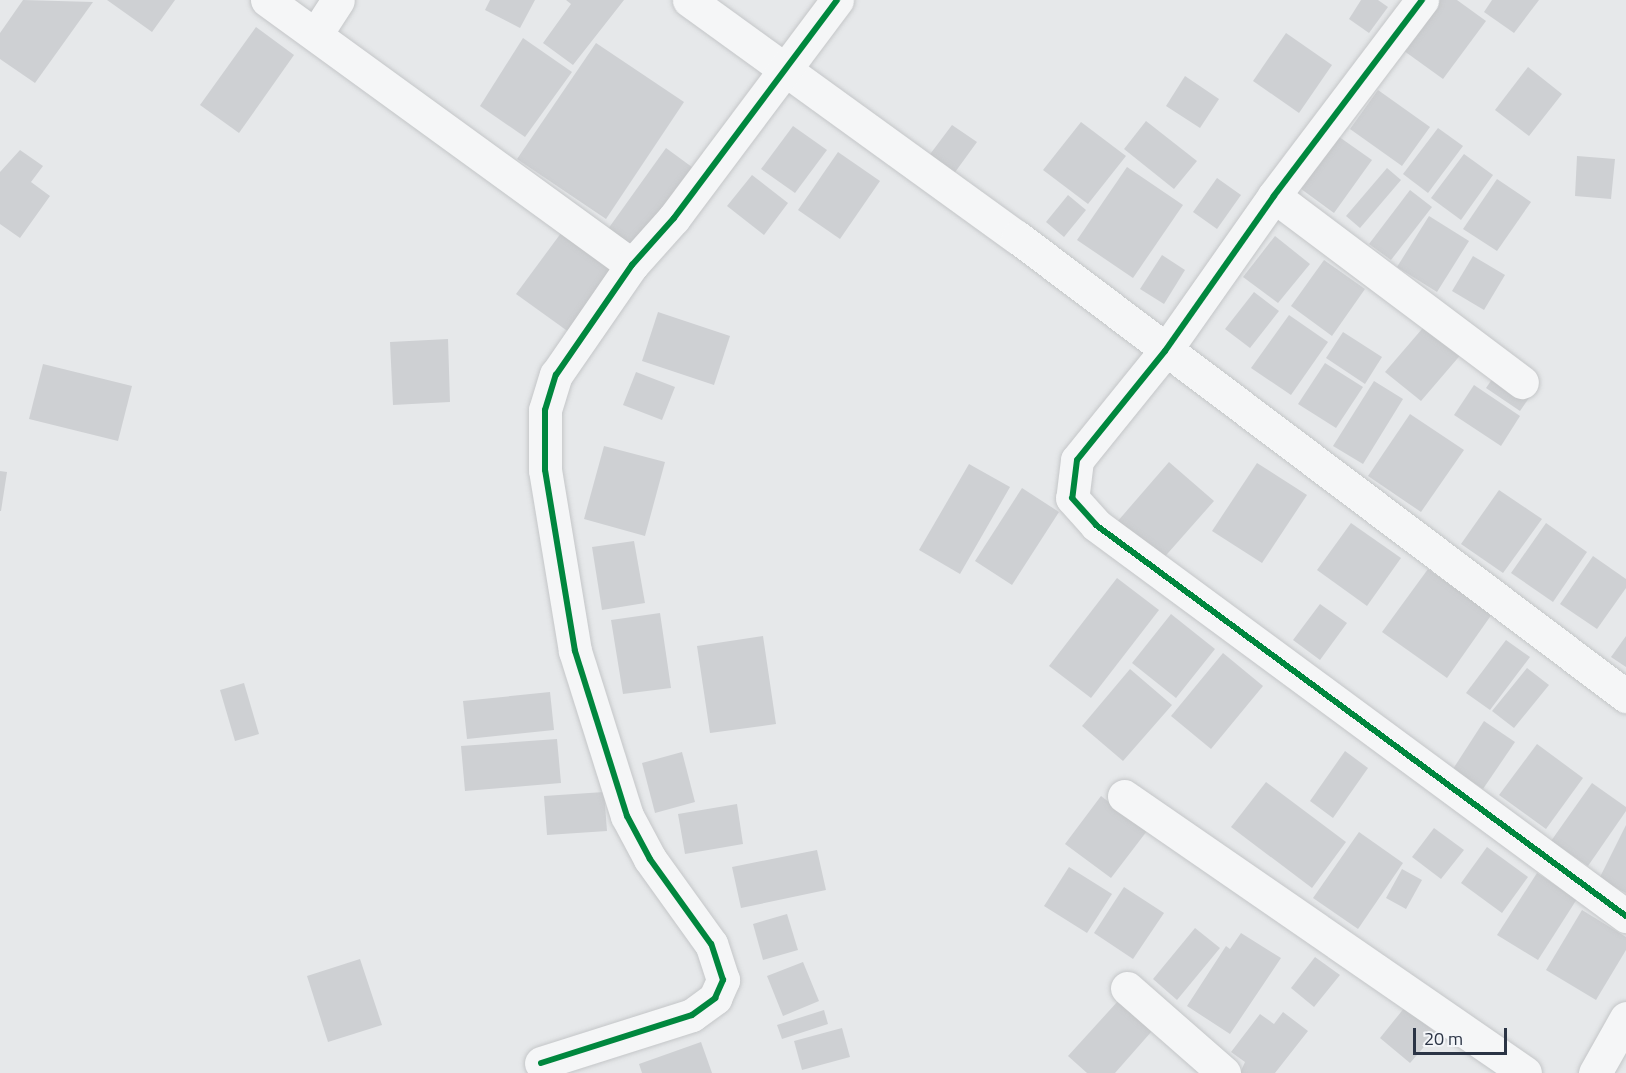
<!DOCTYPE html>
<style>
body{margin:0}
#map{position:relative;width:1626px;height:1073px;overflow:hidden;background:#e6e8ea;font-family:"Titillium Web",sans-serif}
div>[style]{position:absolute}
.building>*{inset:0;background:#ced0d3}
.roads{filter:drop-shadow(0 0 2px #c4c6c8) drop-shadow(0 0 2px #c4c6c8)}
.street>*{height:33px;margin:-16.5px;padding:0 16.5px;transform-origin:16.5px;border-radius:16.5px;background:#f5f6f7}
.cycleway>*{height:6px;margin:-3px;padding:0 3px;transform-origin:3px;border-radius:3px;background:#00873e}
span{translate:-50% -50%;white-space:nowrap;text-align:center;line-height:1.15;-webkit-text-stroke:4.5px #f4f6f9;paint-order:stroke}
.scale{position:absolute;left:1413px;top:1028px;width:94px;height:27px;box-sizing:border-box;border:3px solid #2b3445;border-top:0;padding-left:8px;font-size:18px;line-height:21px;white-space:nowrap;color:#2b3445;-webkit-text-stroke:4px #f4f6f9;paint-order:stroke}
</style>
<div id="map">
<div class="building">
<i style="clip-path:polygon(23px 0,93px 2px,35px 83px,0 59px,0 33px)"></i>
<i style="clip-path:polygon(107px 0,175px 0,152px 32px)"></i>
<i style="clip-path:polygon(490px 0,535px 0,520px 28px,485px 10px)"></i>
<i style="clip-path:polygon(566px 0,624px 0,573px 65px,543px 43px,571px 4px)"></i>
<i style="clip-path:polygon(1361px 0,1378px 0,1388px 7px,1369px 33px,1349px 19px)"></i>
<i style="clip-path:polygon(1434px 0,1457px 0,1486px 21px,1443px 79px,1400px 48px)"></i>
<i style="clip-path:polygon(1492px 0,1539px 0,1514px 33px,1484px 12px)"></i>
<i style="clip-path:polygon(256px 27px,294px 55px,239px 133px,200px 105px)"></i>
<i style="clip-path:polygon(1286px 33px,1332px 65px,1299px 113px,1253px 81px)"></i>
<i style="clip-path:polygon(523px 38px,572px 72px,525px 137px,480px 106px)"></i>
<i style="clip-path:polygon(596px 43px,684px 102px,606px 219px,517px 159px)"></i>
<i style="clip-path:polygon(1528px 67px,1562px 94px,1529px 136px,1495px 110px)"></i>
<i style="clip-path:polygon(1185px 76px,1219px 99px,1200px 128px,1166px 106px)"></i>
<i style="clip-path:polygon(1378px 90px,1430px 127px,1402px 166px,1350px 129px)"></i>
<i style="clip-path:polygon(1146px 121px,1197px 161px,1174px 189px,1124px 149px)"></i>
<i style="clip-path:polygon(1081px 122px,1126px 156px,1088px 204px,1043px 170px)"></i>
<i style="clip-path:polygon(952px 125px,977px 142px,953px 175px,928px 157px)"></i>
<i style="clip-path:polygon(793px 126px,827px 150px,795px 193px,761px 169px)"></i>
<i style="clip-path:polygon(1438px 128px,1463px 146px,1428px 193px,1403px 174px)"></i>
<i style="clip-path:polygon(1335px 134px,1372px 160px,1334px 213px,1297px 186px)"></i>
<i style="clip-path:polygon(666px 148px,696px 170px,638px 251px,608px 229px)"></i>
<i style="clip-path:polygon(20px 150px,43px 166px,31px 182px,50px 196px,20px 238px,0 224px,0 172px)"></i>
<i style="clip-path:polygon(838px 152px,880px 181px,840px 239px,798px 210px)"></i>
<i style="clip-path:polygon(1464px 154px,1493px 175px,1461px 220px,1431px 198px)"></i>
<i style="clip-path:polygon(1577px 156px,1615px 159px,1611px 199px,1575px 196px)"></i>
<i style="clip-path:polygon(1127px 167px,1183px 205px,1133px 278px,1077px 240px)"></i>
<i style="clip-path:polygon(1387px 168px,1401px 180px,1360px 228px,1346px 216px)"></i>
<i style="clip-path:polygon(752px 175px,788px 203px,764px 235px,727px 206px)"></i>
<i style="clip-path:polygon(1217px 178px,1241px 195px,1217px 229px,1193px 212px)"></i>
<i style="clip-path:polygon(1497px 179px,1531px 202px,1497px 251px,1463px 229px)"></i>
<i style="clip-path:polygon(1410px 190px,1432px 207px,1391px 260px,1369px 244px)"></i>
<i style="clip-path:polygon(1068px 195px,1086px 210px,1064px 237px,1046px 222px)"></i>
<i style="clip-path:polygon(1429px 216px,1469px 241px,1437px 292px,1397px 267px)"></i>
<i style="clip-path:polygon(564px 229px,620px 270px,573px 335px,516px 294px)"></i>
<i style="clip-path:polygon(1275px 236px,1310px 264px,1278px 303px,1243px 277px)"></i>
<i style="clip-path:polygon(1162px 255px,1185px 270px,1164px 304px,1140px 289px)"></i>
<i style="clip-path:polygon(1473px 256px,1505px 275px,1484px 310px,1452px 291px)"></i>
<i style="clip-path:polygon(1324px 260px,1365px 289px,1332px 336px,1291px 306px)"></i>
<i style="clip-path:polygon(1254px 292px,1279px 311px,1250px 348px,1225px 329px)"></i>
<i style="clip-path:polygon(658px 312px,730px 336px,714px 385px,642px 361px)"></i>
<i style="clip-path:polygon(1289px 315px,1328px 342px,1291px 395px,1251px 368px)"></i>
<i style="clip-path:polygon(1428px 322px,1463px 352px,1421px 401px,1385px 372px)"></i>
<i style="clip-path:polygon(1343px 332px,1382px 357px,1365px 384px,1326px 358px)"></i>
<i style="clip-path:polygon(448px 339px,450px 402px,393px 405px,390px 342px)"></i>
<i style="clip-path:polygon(1325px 363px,1363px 387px,1336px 428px,1298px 404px)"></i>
<i style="clip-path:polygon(43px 364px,132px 386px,118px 441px,29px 419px)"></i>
<i style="clip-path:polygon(1499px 369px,1533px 392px,1520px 411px,1486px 388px)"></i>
<i style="clip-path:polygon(636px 372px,675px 387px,662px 420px,623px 405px)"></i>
<i style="clip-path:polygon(1374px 381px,1403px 399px,1363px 464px,1333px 446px)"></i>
<i style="clip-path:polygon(1474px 385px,1520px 416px,1501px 446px,1454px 415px)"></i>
<i style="clip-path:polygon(1410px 414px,1464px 450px,1421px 512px,1368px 476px)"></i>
<i style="clip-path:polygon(604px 446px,665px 462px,645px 536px,584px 519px)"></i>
<i style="clip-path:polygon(1169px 462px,1214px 501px,1161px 561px,1117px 522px)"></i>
<i style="clip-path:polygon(1257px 463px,1307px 495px,1262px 563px,1212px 531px)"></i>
<i style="clip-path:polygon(969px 464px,1010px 487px,960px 574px,919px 550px)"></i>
<i style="clip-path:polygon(0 471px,7px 472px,1px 511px,0 511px)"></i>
<i style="clip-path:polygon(1022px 488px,1059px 512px,1012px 585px,975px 561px)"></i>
<i style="clip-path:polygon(1499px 490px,1542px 519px,1503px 573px,1461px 544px)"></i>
<i style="clip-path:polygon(1351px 523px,1401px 558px,1367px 606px,1317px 570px)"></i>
<i style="clip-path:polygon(1546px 523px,1587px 552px,1553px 602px,1511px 573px)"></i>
<i style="clip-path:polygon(634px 541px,645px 603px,602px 610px,592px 547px)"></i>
<i style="clip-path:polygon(1593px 556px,1626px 579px,1626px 588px,1597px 629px,1560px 604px)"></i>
<i style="clip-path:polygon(1428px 569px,1492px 614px,1447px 678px,1382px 632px)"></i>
<i style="clip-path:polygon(1117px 578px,1159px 610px,1091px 698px,1049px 666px)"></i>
<i style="clip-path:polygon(1320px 604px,1347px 623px,1320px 660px,1293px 640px)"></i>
<i style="clip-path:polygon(660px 613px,671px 688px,623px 694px,611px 620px)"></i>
<i style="clip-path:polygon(1171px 614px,1215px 649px,1176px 698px,1132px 663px)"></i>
<i style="clip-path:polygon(763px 636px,776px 724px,710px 733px,697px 646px)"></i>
<i style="clip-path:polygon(1626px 636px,1626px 667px,1611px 657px)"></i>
<i style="clip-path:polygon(1506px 640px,1530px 657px,1490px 710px,1466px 693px)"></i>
<i style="clip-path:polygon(1223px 653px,1263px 686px,1211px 749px,1171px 716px)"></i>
<i style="clip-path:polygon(1527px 668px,1549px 685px,1514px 728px,1492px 711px)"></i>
<i style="clip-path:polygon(1130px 669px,1172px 705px,1123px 761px,1082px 726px)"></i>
<i style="clip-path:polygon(244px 683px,259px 734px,235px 741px,220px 690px)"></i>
<i style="clip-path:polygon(550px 692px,554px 730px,467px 739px,463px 701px)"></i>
<i style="clip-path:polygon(1484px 721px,1515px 742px,1483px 789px,1453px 769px)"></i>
<i style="clip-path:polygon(557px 739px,561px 783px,465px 791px,461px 746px)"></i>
<i style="clip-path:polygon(1537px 744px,1583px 778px,1546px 829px,1499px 795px)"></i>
<i style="clip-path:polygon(1345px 751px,1368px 768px,1333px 818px,1310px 801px)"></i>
<i style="clip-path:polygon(682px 752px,695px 802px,655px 813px,642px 763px)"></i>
<i style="clip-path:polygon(1266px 782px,1346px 842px,1312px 888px,1231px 827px)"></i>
<i style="clip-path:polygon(1592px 783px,1626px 807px,1626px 811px,1588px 866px,1551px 841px)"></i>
<i style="clip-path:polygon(604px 792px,607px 831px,547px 835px,544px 796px)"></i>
<i style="clip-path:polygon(1101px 796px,1147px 831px,1111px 878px,1065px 844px)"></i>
<i style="clip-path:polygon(737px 804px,743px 844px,685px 854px,678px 814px)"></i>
<i style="clip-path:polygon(1626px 825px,1626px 893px,1599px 879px)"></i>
<i style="clip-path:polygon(1434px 828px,1464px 850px,1441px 879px,1412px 857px)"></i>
<i style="clip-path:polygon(1359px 832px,1403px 863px,1358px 929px,1313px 898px)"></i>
<i style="clip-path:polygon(1487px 847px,1528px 877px,1502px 913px,1461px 883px)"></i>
<i style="clip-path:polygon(817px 850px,826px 890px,741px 908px,732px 867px)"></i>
<i style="clip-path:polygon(1069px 867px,1112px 894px,1087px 933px,1044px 906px)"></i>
<i style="clip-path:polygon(1402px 869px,1422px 880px,1406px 909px,1386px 898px)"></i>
<i style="clip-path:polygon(1537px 873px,1577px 899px,1538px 960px,1497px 935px)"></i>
<i style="clip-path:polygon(1124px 887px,1164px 913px,1133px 959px,1094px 933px)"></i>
<i style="clip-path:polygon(1582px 910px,1626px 937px,1626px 950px,1596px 1000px,1546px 970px)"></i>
<i style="clip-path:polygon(787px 914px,798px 950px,763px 960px,753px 924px)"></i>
<i style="clip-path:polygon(1195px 928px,1220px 948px,1177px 1000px,1153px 979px)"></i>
<i style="clip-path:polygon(1241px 933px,1281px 958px,1230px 1034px,1187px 1006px,1226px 946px,1230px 949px)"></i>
<i style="clip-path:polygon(1315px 957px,1340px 975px,1314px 1007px,1291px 988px)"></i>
<i style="clip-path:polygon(360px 959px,382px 1025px,328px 1042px,307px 976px)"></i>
<i style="clip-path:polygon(803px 962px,819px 1001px,783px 1016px,767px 976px)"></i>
<i style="clip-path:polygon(1118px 1001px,1152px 1031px,1115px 1073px,1087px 1073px,1068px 1056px)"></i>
<i style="clip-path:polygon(1405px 1007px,1436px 1033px,1410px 1063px,1380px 1038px)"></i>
<i style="clip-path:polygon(824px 1010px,828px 1024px,782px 1039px,777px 1025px)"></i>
<i style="clip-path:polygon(1283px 1012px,1308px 1031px,1275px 1073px,1240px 1073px,1245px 1062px,1231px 1052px,1260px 1014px,1274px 1024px)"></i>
<i style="clip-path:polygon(842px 1028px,850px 1057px,802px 1070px,794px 1041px)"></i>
<i style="clip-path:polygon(701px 1042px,712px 1073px,642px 1073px,639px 1064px)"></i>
</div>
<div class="roads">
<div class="street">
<i style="left:267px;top:0;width:451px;rotate:36deg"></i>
<i style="left:689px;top:0;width:405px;rotate:35.9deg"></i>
<i style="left:1017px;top:237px;width:763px;rotate:37.01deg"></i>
<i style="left:1422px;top:0;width:246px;rotate:127.1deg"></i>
<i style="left:1274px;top:196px;width:189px;rotate:125.1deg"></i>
<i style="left:1165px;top:351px;width:140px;rotate:128.9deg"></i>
<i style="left:1077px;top:460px;width:38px;rotate:97deg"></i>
<i style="left:1072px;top:498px;width:36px;rotate:48deg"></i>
<i style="left:1096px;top:525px;width:659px;rotate:36.42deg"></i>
<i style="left:316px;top:34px;width:40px;rotate:-57.1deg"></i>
<i style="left:1274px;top:196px;width:310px;rotate:36.9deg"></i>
<i style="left:1124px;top:796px;width:487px;rotate:34.6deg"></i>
<i style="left:1127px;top:988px;width:129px;rotate:41.2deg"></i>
<i style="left:541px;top:1063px;width:158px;rotate:-17.6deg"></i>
<i style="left:692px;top:1015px;width:29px;rotate:-36deg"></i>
<i style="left:715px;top:998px;width:20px;rotate:-66deg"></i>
<i style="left:723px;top:980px;width:38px;rotate:-108deg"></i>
<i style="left:711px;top:944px;width:105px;rotate:-125.7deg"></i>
<i style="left:650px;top:859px;width:49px;rotate:-118.1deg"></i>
<i style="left:627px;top:816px;width:173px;rotate:-107.5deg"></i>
<i style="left:575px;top:651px;width:183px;rotate:-99.4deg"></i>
<i style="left:545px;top:470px;width:60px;rotate:-90deg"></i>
<i style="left:545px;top:410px;width:37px;rotate:-73deg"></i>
<i style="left:556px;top:375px;width:134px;rotate:-55.4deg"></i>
<i style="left:632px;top:265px;width:63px;rotate:-48.2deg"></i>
<i style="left:674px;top:218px;width:272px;rotate:-53.2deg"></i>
<i style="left:1595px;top:1073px;width:63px;rotate:-60.6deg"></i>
</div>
</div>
<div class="cycleway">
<i style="left:1422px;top:0;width:246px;rotate:127.1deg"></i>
<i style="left:1274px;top:196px;width:189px;rotate:125.1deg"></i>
<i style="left:1165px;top:351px;width:140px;rotate:128.9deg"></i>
<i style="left:1077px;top:460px;width:38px;rotate:97deg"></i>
<i style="left:1072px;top:498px;width:36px;rotate:48deg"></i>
<i style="left:1096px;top:525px;width:659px;rotate:36.42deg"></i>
<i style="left:541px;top:1063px;width:158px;rotate:-17.6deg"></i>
<i style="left:692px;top:1015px;width:29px;rotate:-36deg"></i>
<i style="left:715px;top:998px;width:20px;rotate:-66deg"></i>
<i style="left:723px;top:980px;width:38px;rotate:-108deg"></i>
<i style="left:711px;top:944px;width:105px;rotate:-125.7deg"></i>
<i style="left:650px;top:859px;width:49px;rotate:-118.1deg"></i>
<i style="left:627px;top:816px;width:173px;rotate:-107.5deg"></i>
<i style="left:575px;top:651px;width:183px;rotate:-99.4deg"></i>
<i style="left:545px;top:470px;width:60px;rotate:-90deg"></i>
<i style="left:545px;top:410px;width:37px;rotate:-73deg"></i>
<i style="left:556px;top:375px;width:134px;rotate:-55.4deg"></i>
<i style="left:632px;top:265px;width:63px;rotate:-48.2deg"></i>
<i style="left:674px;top:218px;width:272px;rotate:-53.2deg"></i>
</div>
<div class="scale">20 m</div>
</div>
